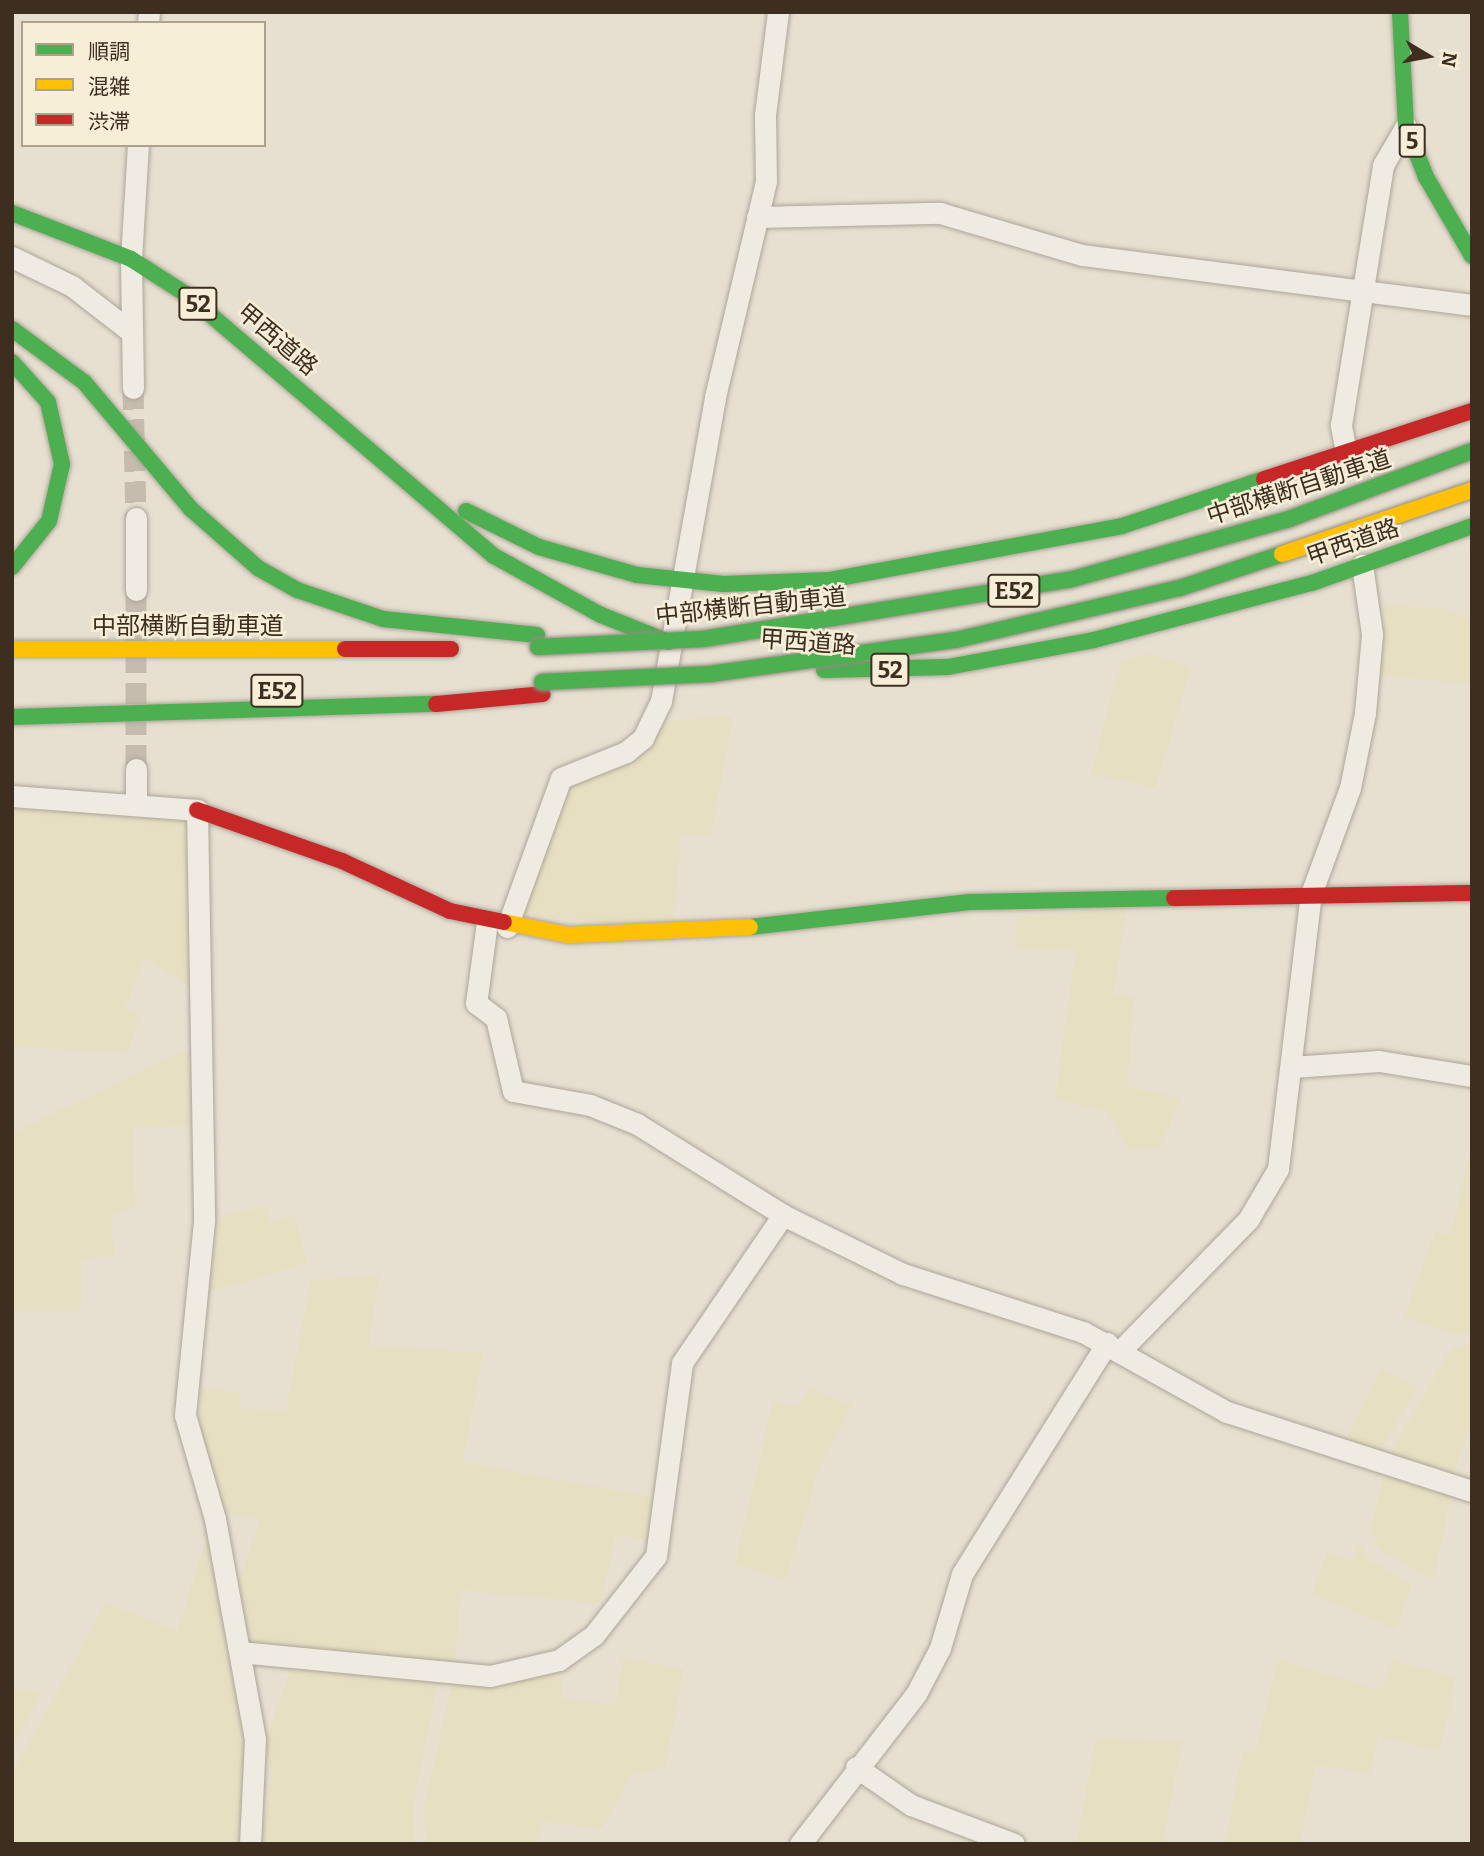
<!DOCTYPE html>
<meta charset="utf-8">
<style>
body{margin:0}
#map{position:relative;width:1484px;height:1856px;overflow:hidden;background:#e7e0d1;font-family:Bitter,"Noto Sans JP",serif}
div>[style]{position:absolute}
.farmland>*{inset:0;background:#e6dfc2}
.street-tunnel>*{height:21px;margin-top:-10.5px;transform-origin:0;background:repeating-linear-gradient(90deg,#c5bcae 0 21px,transparent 0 31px)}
.roads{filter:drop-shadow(0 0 2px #ada599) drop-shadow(0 0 2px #ada599)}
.street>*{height:21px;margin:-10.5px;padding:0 10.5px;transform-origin:10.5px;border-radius:10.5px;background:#efebe3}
.fast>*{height:16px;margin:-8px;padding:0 8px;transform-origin:8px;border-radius:8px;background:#4caf50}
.slow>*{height:16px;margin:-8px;padding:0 8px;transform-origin:8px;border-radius:8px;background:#ffc107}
.jam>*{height:16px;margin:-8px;padding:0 8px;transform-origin:8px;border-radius:8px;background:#c62828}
.bridges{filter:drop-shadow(0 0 2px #928b80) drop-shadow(0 0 2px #928b80)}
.fast-bridge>*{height:16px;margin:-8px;padding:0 8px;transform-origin:8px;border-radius:8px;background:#4caf50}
.slow-bridge>*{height:16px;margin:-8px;padding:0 8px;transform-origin:8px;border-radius:8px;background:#ffc107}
span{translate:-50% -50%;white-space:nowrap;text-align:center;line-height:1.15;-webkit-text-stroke:5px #f7eed8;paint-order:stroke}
.shield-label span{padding:2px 5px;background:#f7eed8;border:2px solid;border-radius:5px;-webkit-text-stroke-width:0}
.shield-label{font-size:23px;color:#3d2e20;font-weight:700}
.street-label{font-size:24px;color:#3d2e20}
.frame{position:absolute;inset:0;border:14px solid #3d2e20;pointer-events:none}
.legend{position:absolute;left:21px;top:21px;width:245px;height:126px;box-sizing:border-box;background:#f7eed8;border:2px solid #ada18e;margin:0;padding:9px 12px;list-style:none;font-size:21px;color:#3d2e20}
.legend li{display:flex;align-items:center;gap:14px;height:35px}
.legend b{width:35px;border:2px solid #ada18e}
.north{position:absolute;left:1393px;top:21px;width:70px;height:70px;-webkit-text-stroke:5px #f7eed8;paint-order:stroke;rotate:100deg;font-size:19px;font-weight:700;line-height:28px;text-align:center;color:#3d2e20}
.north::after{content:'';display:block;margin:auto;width:24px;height:32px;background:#3d2e20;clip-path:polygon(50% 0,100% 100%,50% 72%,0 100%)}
</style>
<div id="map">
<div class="farmland">
<i style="clip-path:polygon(1384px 605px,1446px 609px,1472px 620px,1472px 684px,1378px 675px)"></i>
<i style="clip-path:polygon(1152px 654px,1192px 667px,1155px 788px,1091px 773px,1121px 661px)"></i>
<i style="clip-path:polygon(733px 716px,711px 835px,681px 834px,674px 923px,606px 923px,533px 915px,525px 906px,566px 791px,592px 771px,649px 747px,666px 721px)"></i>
<i style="clip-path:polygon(12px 808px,184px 819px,192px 830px,193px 989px,145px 958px,125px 1008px,140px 1017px,128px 1052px,12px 1047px)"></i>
<i style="clip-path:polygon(1127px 907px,1114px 993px,1134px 997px,1127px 1086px,1181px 1099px,1159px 1148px,1130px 1151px,1107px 1111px,1055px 1099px,1076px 951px,1015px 948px,1017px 918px)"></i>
<i style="clip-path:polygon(185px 1050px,196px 1055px,194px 1126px,134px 1128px,135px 1208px,111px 1214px,114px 1256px,81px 1258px,81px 1311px,12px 1311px,12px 1134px)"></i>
<i style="clip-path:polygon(1469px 1156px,1472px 1334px,1452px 1334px,1404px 1317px,1435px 1232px,1450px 1234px)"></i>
<i style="clip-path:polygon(266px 1206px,270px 1223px,295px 1215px,307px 1263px,208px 1292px,220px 1216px)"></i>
<i style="clip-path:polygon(379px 1276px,369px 1345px,483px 1353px,463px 1462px,660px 1499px,652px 1541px,616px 1535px,600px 1603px,460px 1590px,455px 1666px,250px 1646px,239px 1581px,260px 1519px,227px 1514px,199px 1428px,201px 1388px,241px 1393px,240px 1409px,286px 1410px,311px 1280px)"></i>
<i style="clip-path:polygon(1472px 1343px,1472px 1422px,1452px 1477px,1388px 1458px,1452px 1347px)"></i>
<i style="clip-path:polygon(1381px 1369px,1417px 1388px,1378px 1455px,1344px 1442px)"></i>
<i style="clip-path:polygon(810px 1389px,852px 1405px,819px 1468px,786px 1580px,735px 1565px,773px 1401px,797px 1408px)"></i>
<i style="clip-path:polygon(1384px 1472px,1452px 1491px,1434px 1580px,1378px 1549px,1371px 1529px)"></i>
<i style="clip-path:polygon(210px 1527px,244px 1721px,251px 1783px,242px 1844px,12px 1844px,12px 1774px,106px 1603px,177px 1631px)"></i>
<i style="clip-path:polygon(1360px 1545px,1369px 1560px,1412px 1585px,1396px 1629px,1312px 1594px,1327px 1552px,1353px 1561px)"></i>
<i style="clip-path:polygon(623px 1658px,684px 1669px,665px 1767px,632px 1774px,602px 1829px,541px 1821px,538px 1844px,426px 1844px,424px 1805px,453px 1680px,511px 1684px,560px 1670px,563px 1699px,615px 1704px)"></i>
<i style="clip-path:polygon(1278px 1660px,1381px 1690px,1394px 1660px,1456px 1679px,1439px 1751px,1378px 1736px,1371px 1774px,1316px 1765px,1300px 1844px,1226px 1844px,1242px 1751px,1255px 1753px)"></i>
<i style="clip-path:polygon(292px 1665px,439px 1679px,415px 1794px,414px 1844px,260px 1844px,272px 1775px,265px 1743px)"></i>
<i style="clip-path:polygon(12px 1690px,42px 1693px,12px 1749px)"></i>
<i style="clip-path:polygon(1096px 1738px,1182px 1742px,1163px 1844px,1076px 1844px)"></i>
</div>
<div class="street-tunnel">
<i style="left:133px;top:388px;width:130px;rotate:88.7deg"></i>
<i style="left:136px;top:590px;width:179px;rotate:90deg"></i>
</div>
<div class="roads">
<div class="street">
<i style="left:148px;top:23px;width:11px;rotate:-85deg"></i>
<i style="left:757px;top:217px;width:183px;rotate:-1.3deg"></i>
<i style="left:940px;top:213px;width:148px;rotate:16.5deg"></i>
<i style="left:1082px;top:255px;width:393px;rotate:7.3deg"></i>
<i style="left:12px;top:257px;width:67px;rotate:25.8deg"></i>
<i style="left:72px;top:286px;width:73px;rotate:37.8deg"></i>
<i style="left:133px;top:388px;width:129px;rotate:-90.9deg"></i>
<i style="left:131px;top:259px;width:114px;rotate:-86.5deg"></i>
<i style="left:1347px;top:457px;width:33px;rotate:-101deg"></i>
<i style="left:1341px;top:425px;width:263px;rotate:-80.8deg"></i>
<i style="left:1383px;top:165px;width:45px;rotate:-59.5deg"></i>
<i style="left:136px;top:590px;width:72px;rotate:-90deg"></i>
<i style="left:136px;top:769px;width:33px;rotate:90deg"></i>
<i style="left:12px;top:796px;width:186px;rotate:4.3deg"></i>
<i style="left:197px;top:810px;width:411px;rotate:89deg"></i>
<i style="left:204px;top:1221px;width:195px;rotate:95.6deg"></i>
<i style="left:185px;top:1415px;width:108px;rotate:73.9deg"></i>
<i style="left:215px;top:1519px;width:224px;rotate:79.7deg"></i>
<i style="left:255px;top:1739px;width:105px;rotate:92.7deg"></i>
<i style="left:487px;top:922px;width:82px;rotate:97.7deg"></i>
<i style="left:476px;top:1003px;width:25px;rotate:37deg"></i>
<i style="left:496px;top:1018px;width:75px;rotate:76.9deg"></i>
<i style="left:513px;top:1091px;width:78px;rotate:10.3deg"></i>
<i style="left:590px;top:1105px;width:51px;rotate:22deg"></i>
<i style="left:637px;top:1124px;width:172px;rotate:31.9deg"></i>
<i style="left:783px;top:1215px;width:134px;rotate:26.2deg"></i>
<i style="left:903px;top:1274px;width:189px;rotate:17.9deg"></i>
<i style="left:1083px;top:1332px;width:165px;rotate:29.1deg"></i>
<i style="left:1227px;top:1412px;width:257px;rotate:17.9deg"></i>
<i style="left:507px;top:927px;width:158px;rotate:-70.1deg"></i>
<i style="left:561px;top:778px;width:70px;rotate:-21.8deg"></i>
<i style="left:626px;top:752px;width:22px;rotate:-39deg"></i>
<i style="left:643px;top:738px;width:41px;rotate:-64.1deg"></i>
<i style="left:661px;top:701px;width:309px;rotate:-79.9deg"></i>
<i style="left:715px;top:397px;width:222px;rotate:-76.7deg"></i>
<i style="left:766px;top:181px;width:66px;rotate:-90.9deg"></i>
<i style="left:765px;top:115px;width:104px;rotate:-82.8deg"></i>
<i style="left:1291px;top:1067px;width:88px;rotate:-3.9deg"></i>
<i style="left:1379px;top:1061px;width:94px;rotate:9.2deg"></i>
<i style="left:1120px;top:1351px;width:183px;rotate:-45.7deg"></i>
<i style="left:1248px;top:1220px;width:59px;rotate:-59.5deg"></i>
<i style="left:1278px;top:1169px;width:277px;rotate:-83.2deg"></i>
<i style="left:1311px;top:894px;width:113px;rotate:-69.8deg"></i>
<i style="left:1350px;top:788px;width:76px;rotate:-78.7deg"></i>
<i style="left:1365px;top:713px;width:79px;rotate:-84.9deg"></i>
<i style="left:1372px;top:634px;width:70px;rotate:-98.2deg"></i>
<i style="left:240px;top:1652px;width:251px;rotate:5.5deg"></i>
<i style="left:490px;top:1676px;width:71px;rotate:-13.1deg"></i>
<i style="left:559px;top:1660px;width:43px;rotate:-35.5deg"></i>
<i style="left:594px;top:1635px;width:100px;rotate:-51.9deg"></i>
<i style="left:656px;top:1556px;width:195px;rotate:-82.3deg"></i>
<i style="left:682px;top:1363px;width:179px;rotate:-55.7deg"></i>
<i style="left:856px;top:1767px;width:67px;rotate:34.6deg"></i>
<i style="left:911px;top:1805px;width:110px;rotate:20.7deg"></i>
<i style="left:800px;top:1844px;width:190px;rotate:-52.3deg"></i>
<i style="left:916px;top:1694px;width:52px;rotate:-62.4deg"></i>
<i style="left:940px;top:1648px;width:77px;rotate:-73.4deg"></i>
<i style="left:962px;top:1574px;width:273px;rotate:-57.9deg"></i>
</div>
<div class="fast">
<i style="left:1400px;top:12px;width:114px;rotate:87deg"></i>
<i style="left:1406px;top:126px;width:55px;rotate:68.6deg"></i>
<i style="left:1426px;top:177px;width:91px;rotate:59.8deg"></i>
<i style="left:12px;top:213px;width:128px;rotate:21.1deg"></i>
<i style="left:131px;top:259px;width:65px;rotate:32.5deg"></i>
<i style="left:186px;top:294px;width:404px;rotate:40.4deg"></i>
<i style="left:494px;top:556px;width:122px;rotate:28.9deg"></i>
<i style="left:601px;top:615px;width:73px;rotate:21.7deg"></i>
<i style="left:12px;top:329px;width:89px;rotate:36.4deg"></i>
<i style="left:84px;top:382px;width:166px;rotate:49.9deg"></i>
<i style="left:191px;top:509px;width:89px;rotate:41.4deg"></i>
<i style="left:258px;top:568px;width:45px;rotate:29.4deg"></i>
<i style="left:297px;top:590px;width:91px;rotate:18.6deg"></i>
<i style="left:383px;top:619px;width:155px;rotate:5.9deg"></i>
<i style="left:12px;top:362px;width:54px;rotate:48deg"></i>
<i style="left:48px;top:402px;width:64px;rotate:77.3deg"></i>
<i style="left:62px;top:464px;width:58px;rotate:102.8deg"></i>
<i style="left:49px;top:521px;width:59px;rotate:128.8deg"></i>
<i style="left:466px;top:511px;width:81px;rotate:26.3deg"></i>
<i style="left:539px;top:547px;width:102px;rotate:15.9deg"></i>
<i style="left:637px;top:575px;width:87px;rotate:5.9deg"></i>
<i style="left:724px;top:584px;width:105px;rotate:-2.2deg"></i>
<i style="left:829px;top:580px;width:298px;rotate:-10.4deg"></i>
<i style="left:1122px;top:526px;width:150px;rotate:-18.3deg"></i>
<i style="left:824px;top:670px;width:124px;rotate:-1.4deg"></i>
<i style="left:948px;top:667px;width:148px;rotate:-10.5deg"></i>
<i style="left:1094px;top:640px;width:225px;rotate:-14.7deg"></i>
<i style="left:1312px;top:583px;width:170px;rotate:-19.6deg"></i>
<i style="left:12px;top:717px;width:424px;rotate:-1.8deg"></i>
<i style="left:750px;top:927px;width:221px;rotate:-6.5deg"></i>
<i style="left:970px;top:902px;width:204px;rotate:-1.1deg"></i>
</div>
<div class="slow">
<i style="left:12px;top:649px;width:333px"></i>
<i style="left:504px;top:922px;width:65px;rotate:11.5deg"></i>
<i style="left:568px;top:935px;width:182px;rotate:-2.5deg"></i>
</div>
<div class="jam">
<i style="left:1264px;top:479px;width:219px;rotate:-18.1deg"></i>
<i style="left:345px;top:649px;width:106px"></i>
<i style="left:436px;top:704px;width:107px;rotate:-5.3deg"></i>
<i style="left:197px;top:810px;width:154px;rotate:19.4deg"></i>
<i style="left:342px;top:861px;width:119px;rotate:24.8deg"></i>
<i style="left:450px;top:911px;width:55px;rotate:11.5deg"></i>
<i style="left:1174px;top:898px;width:298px;rotate:-1deg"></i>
</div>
</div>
<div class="bridges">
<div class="fast-bridge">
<i style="left:538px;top:647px;width:165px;rotate:-2.8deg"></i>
<i style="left:703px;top:639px;width:371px;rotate:-9.2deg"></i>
<i style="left:1069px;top:580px;width:228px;rotate:-15.5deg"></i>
<i style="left:1289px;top:519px;width:195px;rotate:-20.4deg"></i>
<i style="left:542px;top:682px;width:168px;rotate:-2.7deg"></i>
<i style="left:710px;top:674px;width:248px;rotate:-7.9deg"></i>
<i style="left:956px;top:640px;width:230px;rotate:-13.1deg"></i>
<i style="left:1180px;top:588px;width:108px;rotate:-18.4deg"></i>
</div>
<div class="slow-bridge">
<i style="left:1282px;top:554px;width:200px;rotate:-18.6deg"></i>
</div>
</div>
<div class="shield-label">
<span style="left:1412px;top:141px">5</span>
<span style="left:198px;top:304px">52</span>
<span style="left:1014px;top:591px">E52</span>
<span style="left:890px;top:670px">52</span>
<span style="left:277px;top:691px">E52</span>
</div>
<div class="street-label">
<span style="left:277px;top:340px;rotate:40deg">甲西道路</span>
<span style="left:1299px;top:488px;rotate:-18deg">中部横断自動車道</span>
<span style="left:1353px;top:543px;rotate:-19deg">甲西道路</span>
<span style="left:751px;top:607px;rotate:-6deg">中部横断自動車道</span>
<span style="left:188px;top:627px">中部横断自動車道</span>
<span style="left:808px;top:643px;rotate:4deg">甲西道路</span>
</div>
<div class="frame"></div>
<ul class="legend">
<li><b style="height:9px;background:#4caf50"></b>順調</li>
<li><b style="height:9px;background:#ffc107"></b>混雑</li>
<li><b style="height:9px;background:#c62828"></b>渋滞</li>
</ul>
<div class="north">N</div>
</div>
